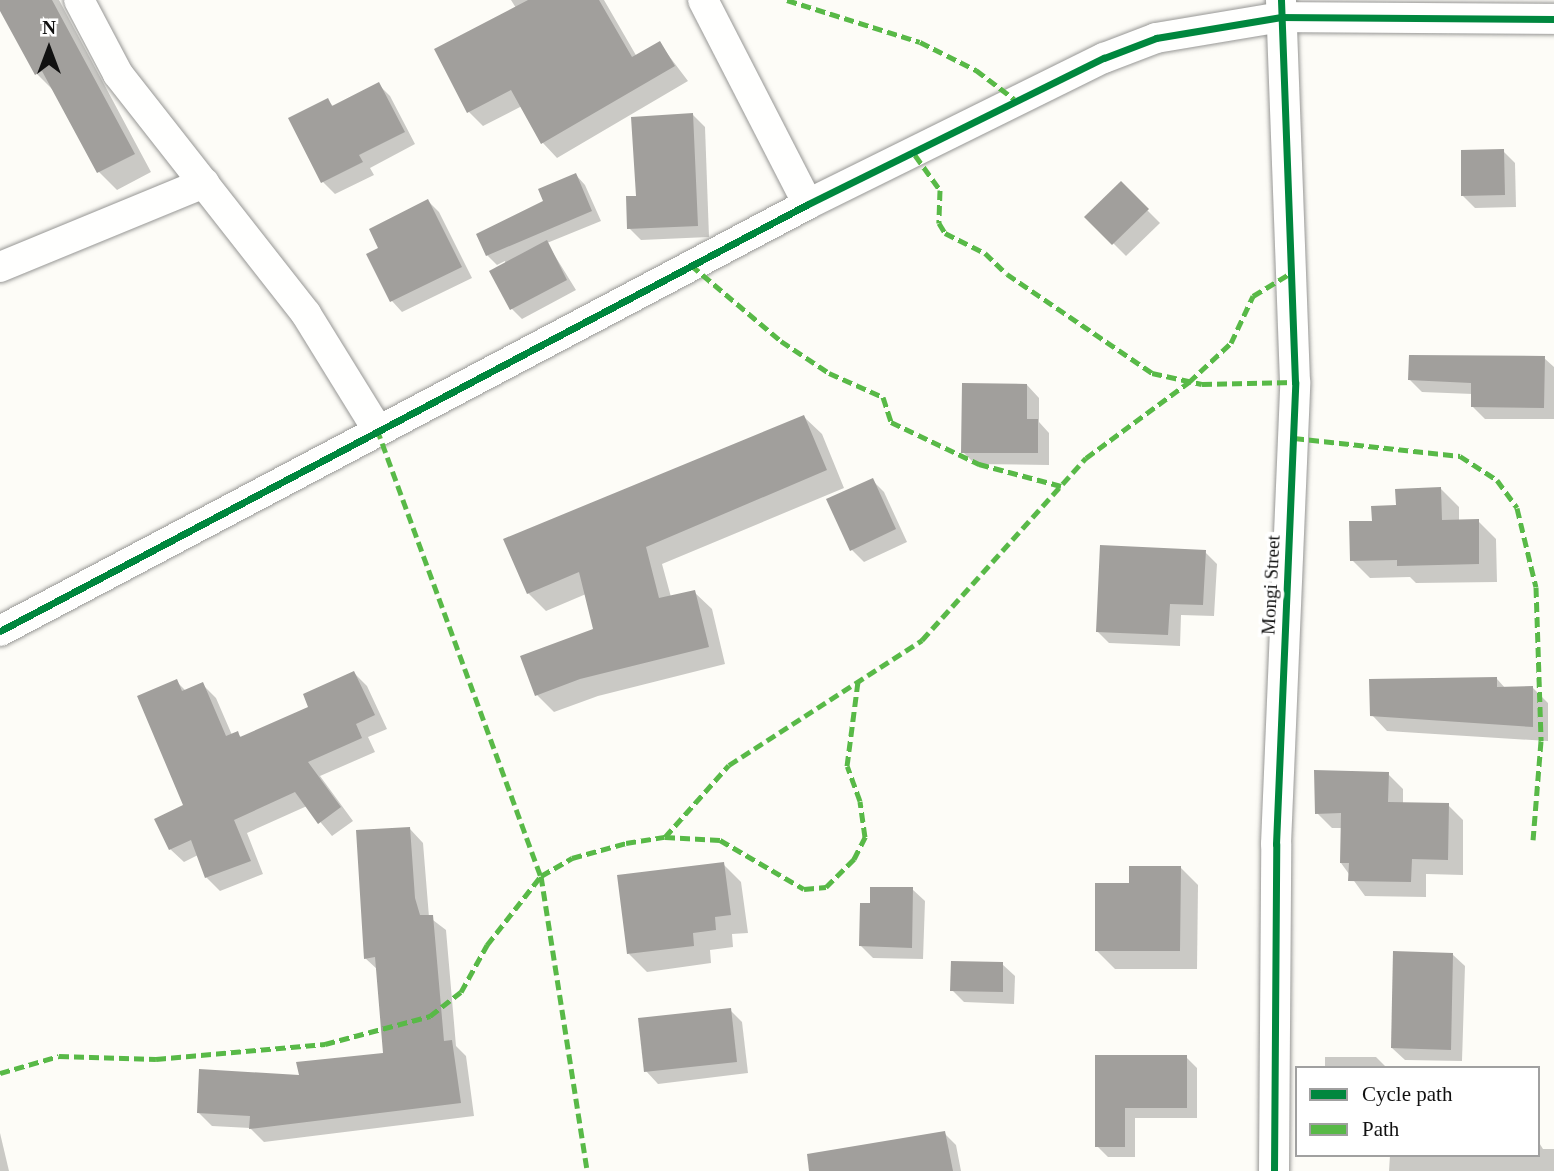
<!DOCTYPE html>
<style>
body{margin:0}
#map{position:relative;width:1554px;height:1171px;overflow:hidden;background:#fdfcf7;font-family:"Times New Roman",serif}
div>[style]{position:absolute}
.shadow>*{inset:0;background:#0003}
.building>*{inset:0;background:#a19f9c}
.roads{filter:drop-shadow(0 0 2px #979795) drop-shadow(0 0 2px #979795)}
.minor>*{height:30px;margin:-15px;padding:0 15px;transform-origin:15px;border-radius:15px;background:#fffffe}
.quiet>*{height:5px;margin-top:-2.5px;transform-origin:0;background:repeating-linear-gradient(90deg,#58b947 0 10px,transparent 0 15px)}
.cycleway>*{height:7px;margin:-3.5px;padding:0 3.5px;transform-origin:3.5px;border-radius:3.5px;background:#00873e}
span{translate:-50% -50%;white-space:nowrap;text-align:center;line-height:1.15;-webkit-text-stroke:7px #fff;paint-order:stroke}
.street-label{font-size:19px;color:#111}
.legend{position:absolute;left:1295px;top:1066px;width:245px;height:91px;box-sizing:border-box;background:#fff;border:2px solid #a0a0a0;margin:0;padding:9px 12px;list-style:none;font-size:21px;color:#111}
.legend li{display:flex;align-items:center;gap:14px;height:35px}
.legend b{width:35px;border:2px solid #a0a0a0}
.north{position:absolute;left:14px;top:14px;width:70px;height:70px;-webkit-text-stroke:5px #fff;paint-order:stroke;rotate:0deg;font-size:19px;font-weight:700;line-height:28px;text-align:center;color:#111}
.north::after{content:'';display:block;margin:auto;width:24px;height:32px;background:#111;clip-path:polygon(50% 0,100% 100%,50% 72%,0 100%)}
</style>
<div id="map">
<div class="shadow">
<i style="clip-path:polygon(0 0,59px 0,151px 172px,117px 190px,99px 172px,55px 92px,37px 74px)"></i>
<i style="clip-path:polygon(511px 0,604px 0,637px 57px,660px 44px,688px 81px,557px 158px,543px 143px,522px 106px,483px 126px,469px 112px,516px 8px)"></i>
<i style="clip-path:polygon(378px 84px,390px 96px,415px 144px,370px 168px,374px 175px,335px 194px,323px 182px,290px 119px,327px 100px,334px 107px)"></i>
<i style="clip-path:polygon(693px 115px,705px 127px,709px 237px,641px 240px,629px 228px,638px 197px)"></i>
<i style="clip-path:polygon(1503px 151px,1515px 163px,1516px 207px,1475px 208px,1463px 196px)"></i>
<i style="clip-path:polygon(576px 175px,585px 185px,601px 221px,547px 243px,576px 290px,522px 319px,512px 309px,505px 261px,497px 265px,487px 255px)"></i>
<i style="clip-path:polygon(1121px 184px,1160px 223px,1126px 256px,1087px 217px)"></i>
<i style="clip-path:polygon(428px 201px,439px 212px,472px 278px,402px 312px,392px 301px,369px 255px,381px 249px)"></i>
<i style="clip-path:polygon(1544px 358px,1554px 367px,1554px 419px,1485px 419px,1473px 407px,1473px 394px,1422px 392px,1410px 380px)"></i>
<i style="clip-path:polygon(1027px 385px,1039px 398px,1039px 422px,1049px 433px,1049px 465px,975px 464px,963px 452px)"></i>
<i style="clip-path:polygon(804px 417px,822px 434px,844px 488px,662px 564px,671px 597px,694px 592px,712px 609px,725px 664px,598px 696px,554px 712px,537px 695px,595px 630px,586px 594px,546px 611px,528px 593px)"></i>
<i style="clip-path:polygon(872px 480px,884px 492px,907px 542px,864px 562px,852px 550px)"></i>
<i style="clip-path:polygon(1441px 489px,1459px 507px,1459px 521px,1478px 521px,1496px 539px,1497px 582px,1416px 583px,1410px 577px,1370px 578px,1352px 560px,1374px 522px)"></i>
<i style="clip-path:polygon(1205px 552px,1217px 564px,1214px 616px,1181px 615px,1180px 646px,1109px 643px,1097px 631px)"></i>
<i style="clip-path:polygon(354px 673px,367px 686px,387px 729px,368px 737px,375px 752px,320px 776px,353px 821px,332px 836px,307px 806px,247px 833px,263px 874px,220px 891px,206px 877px,198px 855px,184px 862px,170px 849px,186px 806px,176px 681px,186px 691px,202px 684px,216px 698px,232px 735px,237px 733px,242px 738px,311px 708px)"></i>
<i style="clip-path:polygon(1497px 679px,1506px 689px,1533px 688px,1548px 703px,1548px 741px,1387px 731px,1372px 715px)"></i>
<i style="clip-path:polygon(1388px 774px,1403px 789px,1403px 804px,1448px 805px,1463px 820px,1463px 875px,1426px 874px,1426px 897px,1365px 896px,1341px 863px,1342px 828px,1332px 828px,1317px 813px)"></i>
<i style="clip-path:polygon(410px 829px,423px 843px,429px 917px,446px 930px,456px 1046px,466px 1056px,474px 1116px,264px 1142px,250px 1128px,212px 1126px,198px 1112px,385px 1054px,378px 970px,365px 958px)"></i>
<i style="clip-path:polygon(723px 864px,741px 882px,748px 933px,732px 934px,733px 947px,710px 950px,711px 963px,647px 972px,629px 954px)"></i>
<i style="clip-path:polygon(1180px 867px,1198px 885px,1197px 969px,1115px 969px,1097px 951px,1130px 885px)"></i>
<i style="clip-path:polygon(912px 889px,925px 901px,923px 959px,873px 958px,861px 946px)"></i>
<i style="clip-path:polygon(1452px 954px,1465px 966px,1462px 1061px,1405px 1060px,1392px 1048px)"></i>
<i style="clip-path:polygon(1002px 964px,1015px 976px,1014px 1004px,964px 1002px,952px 990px)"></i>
<i style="clip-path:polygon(730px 1010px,742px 1022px,748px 1073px,658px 1084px,646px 1071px)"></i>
<i style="clip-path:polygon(1097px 1057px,1186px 1057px,1197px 1068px,1197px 1118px,1135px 1118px,1135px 1157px,1108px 1157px,1097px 1146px)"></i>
<i style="clip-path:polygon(1325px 1057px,1376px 1057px,1387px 1068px,1325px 1068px)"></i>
<i style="clip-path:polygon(0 1133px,9px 1171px,0 1171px)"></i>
<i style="clip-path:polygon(944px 1133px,956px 1145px,961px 1171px,1027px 1171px,878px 1171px)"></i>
<i style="clip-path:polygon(1538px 1141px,1543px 1149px,1554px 1149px,1554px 1171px,1389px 1171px,1390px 1155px,1538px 1155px)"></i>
</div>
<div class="building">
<i style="clip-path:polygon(0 0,52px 0,135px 154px,97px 173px,42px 71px,35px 75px,0 11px)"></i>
<i style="clip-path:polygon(528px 0,599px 0,632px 57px,660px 41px,675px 66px,541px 144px,511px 90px,467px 113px,434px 49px)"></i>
<i style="clip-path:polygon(379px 82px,405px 132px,359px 155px,363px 162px,321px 183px,288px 118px,328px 98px,332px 106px)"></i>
<i style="clip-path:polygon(693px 113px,698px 226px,627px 229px,626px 196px,636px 196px,631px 117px)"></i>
<i style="clip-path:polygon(1504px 149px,1505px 195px,1461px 196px,1461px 150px)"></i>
<i style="clip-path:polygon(576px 173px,592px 211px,486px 256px,476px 234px,543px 201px,538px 189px)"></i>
<i style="clip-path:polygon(1121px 181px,1149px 209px,1112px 245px,1084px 217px)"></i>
<i style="clip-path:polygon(428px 199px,462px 267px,390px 302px,366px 254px,378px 248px,369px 229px)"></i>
<i style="clip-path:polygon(547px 240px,567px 280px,510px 310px,489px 271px)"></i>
<i style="clip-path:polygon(1409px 355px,1545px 356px,1544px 408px,1471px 407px,1471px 383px,1408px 380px)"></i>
<i style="clip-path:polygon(962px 383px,1027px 384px,1027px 419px,1038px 419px,1038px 453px,961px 453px)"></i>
<i style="clip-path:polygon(804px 415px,827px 470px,646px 547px,659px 598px,695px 590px,709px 647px,580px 679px,535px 696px,520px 656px,593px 629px,579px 572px,527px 594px,503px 539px)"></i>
<i style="clip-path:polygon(873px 478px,896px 529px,850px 551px,826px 499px)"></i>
<i style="clip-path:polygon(1441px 487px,1442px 520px,1479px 519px,1479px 564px,1397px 566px,1397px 560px,1350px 561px,1349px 521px,1372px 521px,1371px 506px,1396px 505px,1395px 489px)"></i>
<i style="clip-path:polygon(1100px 545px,1206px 550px,1203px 605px,1170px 604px,1168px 635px,1096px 632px)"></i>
<i style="clip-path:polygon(354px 671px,375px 715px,356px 724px,362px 738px,308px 762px,341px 807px,318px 824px,295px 792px,234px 820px,251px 861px,205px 878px,191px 840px,169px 850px,154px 819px,183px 805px,137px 696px,177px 679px,182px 691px,203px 682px,226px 736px,238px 731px,240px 737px,308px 707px,303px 694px)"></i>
<i style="clip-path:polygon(1497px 677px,1497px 687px,1533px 686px,1533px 727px,1370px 716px,1369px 679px)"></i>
<i style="clip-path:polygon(1314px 770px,1389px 772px,1388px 802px,1449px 803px,1448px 860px,1412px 859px,1411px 882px,1348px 881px,1349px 863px,1340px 863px,1341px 813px,1315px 814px)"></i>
<i style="clip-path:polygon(410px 827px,415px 898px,420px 915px,433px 915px,444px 1041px,452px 1040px,461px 1103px,249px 1129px,250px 1116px,197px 1113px,199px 1069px,299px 1075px,296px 1062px,383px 1053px,375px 957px,364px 959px,356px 830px)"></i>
<i style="clip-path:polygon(724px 862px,731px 915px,715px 917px,716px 930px,693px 933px,694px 946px,627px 954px,617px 875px)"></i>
<i style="clip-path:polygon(1129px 866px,1181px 866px,1180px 951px,1095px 951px,1095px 883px,1129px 883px)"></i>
<i style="clip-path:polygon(870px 887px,913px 887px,912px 948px,859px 946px,860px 903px,870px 903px)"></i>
<i style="clip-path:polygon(1393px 951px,1453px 953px,1451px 1050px,1391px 1048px)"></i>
<i style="clip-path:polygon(951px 961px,1003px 962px,1003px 992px,950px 991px)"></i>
<i style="clip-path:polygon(731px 1008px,737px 1062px,644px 1072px,638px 1018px)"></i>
<i style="clip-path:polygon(1095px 1055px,1187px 1055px,1187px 1108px,1125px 1108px,1125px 1147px,1095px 1147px)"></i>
<i style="clip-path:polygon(945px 1131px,953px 1171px,809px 1171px,807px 1154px)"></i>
</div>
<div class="roads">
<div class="minor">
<i style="left:79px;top:0;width:84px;rotate:62.2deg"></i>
<i style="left:118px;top:74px;width:305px;rotate:51.9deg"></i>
<i style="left:306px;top:314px;width:135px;rotate:58.3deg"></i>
<i style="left:703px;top:0;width:229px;rotate:62.8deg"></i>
<i style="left:0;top:267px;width:221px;rotate:-22.4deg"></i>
<i style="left:0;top:631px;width:914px;rotate:-27.85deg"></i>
<i style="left:808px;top:204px;width:330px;rotate:-26.3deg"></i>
<i style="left:1104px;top:58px;width:56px;rotate:-21deg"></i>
<i style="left:1156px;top:38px;width:127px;rotate:-9.5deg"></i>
<i style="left:1281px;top:17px;width:273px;rotate:0.4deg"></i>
<i style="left:1274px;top:1171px;width:327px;rotate:-89.6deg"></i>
<i style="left:1276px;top:844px;width:462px;rotate:-87.6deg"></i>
<i style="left:1295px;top:382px;width:382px;rotate:-92.1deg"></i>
</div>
</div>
<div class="quiet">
<i style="left:787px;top:0;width:139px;rotate:17.5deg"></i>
<i style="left:920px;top:42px;width:63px;rotate:26.6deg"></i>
<i style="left:976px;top:70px;width:48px;rotate:37.3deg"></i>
<i style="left:915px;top:155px;width:43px;rotate:54.5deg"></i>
<i style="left:940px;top:190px;width:33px;rotate:92deg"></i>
<i style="left:939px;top:223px;width:12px;rotate:59deg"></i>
<i style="left:945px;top:233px;width:45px;rotate:26.6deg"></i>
<i style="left:985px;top:253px;width:30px;rotate:44deg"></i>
<i style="left:1007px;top:274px;width:176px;rotate:34.3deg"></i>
<i style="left:1152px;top:373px;width:51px;rotate:12.4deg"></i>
<i style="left:1202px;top:384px;width:93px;rotate:-1.2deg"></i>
<i style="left:691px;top:265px;width:118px;rotate:40.2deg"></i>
<i style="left:781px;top:341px;width:58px;rotate:33.7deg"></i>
<i style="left:829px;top:373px;width:59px;rotate:24deg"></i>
<i style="left:883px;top:397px;width:26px;rotate:72deg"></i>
<i style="left:891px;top:422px;width:98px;rotate:25.5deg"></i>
<i style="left:979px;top:464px;width:85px;rotate:15deg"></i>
<i style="left:377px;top:429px;width:476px;rotate:69.9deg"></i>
<i style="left:541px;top:876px;width:299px;rotate:81.1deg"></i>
<i style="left:1294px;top:438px;width:167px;rotate:6.2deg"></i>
<i style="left:1460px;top:456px;width:44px;rotate:33deg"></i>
<i style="left:1497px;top:480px;width:34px;rotate:54deg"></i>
<i style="left:1517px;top:508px;width:81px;rotate:76.5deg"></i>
<i style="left:1536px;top:587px;width:154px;rotate:88.1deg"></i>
<i style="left:1541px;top:741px;width:99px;rotate:94.6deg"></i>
<i style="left:665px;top:837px;width:96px;rotate:-48.4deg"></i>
<i style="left:729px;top:765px;width:230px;rotate:-32.9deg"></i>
<i style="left:922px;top:640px;width:245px;rotate:-48deg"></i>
<i style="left:1086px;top:458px;width:128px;rotate:-36.4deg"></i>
<i style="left:1189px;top:382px;width:57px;rotate:-42.9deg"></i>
<i style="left:1231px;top:343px;width:52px;rotate:-64.9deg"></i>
<i style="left:1253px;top:296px;width:44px;rotate:-31.2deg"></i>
<i style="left:0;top:1073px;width:61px;rotate:-16.1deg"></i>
<i style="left:59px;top:1056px;width:97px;rotate:1.8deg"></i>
<i style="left:156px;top:1059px;width:170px;rotate:-5.1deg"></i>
<i style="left:325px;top:1044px;width:109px;rotate:-14.9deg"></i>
<i style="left:430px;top:1016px;width:39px;rotate:-38deg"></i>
<i style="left:461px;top:992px;width:54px;rotate:-61deg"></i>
<i style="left:487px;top:945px;width:88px;rotate:-52deg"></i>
<i style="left:541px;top:876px;width:36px;rotate:-30deg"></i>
<i style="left:572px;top:858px;width:56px;rotate:-15.5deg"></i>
<i style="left:626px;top:843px;width:39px;rotate:-9deg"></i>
<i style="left:665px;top:837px;width:55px;rotate:3.1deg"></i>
<i style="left:720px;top:840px;width:97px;rotate:30.3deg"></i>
<i style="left:804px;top:889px;width:22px;rotate:-5deg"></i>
<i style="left:826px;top:887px;width:40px;rotate:-45deg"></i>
<i style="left:854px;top:859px;width:25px;rotate:-63deg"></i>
<i style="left:865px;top:837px;width:36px;rotate:-98deg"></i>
<i style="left:860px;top:801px;width:37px;rotate:-110deg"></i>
<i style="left:847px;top:766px;width:86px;rotate:-82.6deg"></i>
</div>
<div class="cycleway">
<i style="left:0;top:631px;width:914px;rotate:-27.85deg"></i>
<i style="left:808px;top:204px;width:330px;rotate:-26.3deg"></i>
<i style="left:1104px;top:58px;width:56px;rotate:-21deg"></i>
<i style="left:1156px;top:38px;width:127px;rotate:-9.5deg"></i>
<i style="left:1281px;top:17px;width:273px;rotate:0.4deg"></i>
<i style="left:1274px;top:1171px;width:327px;rotate:-89.6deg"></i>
<i style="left:1276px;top:844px;width:462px;rotate:-87.6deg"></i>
<i style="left:1295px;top:382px;width:382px;rotate:-92.1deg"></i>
</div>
<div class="street-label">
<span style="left:1271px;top:585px;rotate:-87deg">Mongi Street</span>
</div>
<ul class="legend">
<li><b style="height:9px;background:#00873e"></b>Cycle path</li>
<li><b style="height:9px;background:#58b947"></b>Path</li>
</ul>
<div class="north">N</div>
</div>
